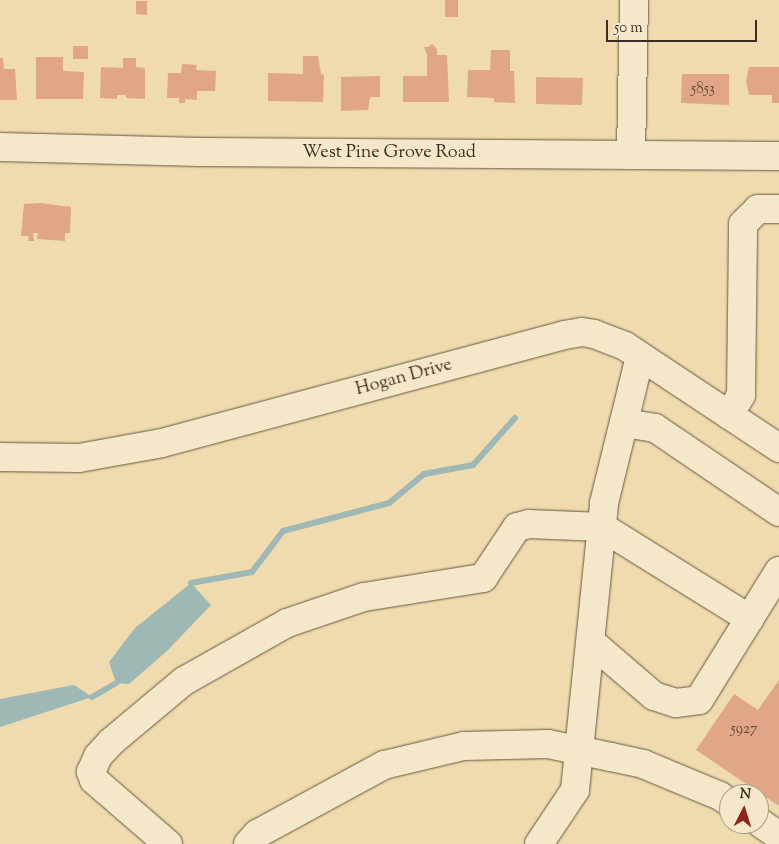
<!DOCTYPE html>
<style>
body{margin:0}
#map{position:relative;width:779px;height:844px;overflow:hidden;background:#efdbad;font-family:"Sorts Mill Goudy",serif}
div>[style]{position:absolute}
.water>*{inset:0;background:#9eb8b5}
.stream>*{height:6px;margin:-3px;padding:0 3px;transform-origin:3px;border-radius:3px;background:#9eb8b5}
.building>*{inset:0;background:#e0a687}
.roads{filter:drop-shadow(0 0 1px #675842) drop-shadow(0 0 1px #675842)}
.minor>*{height:28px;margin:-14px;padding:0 14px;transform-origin:14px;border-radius:14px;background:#f5e8ca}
span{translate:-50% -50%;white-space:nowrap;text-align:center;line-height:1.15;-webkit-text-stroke:4px #f5e8ca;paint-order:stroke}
.number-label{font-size:15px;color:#644b38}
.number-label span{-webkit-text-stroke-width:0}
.street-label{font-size:18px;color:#3a2d1e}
.north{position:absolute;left:719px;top:784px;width:50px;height:50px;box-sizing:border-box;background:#f5e8ca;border:1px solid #aa9d85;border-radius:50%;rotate:5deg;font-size:14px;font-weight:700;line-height:20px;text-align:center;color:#3a2d1e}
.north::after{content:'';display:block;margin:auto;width:18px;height:22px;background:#8f2418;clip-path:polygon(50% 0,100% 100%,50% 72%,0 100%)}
.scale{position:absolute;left:606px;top:20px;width:151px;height:22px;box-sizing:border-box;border:2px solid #3a2d1e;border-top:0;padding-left:6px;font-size:15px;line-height:18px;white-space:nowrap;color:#3a2d1e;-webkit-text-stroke:4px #f5e8ca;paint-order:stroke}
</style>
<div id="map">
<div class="water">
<i style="clip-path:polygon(191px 583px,211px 605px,167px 651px,129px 684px,116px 683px,109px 662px,135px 628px)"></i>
<i style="clip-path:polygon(74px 685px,92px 697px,0 727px,0 699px)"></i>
</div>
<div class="stream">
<i style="left:191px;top:583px;width:62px;rotate:-10.2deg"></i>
<i style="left:252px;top:572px;width:51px;rotate:-52.9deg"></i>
<i style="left:283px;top:531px;width:110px;rotate:-14.8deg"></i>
<i style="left:389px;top:503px;width:45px;rotate:-39.6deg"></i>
<i style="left:424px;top:474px;width:50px;rotate:-10.4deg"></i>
<i style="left:473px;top:465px;width:63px;rotate:-48.2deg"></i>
<i style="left:92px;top:697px;width:28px;rotate:-30deg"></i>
</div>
<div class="building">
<i style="clip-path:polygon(445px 0,458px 0,458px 17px,445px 17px)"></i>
<i style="clip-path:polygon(136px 1px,147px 1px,147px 15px,136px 14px)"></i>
<i style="clip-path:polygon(432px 44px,437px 49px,437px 55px,447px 55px,449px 102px,403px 102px,403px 76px,427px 76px,427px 55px,424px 47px,428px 47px)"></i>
<i style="clip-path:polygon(73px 46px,88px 46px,88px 59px,73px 59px)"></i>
<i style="clip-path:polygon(491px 50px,510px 50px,510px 71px,514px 71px,515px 103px,494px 102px,494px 98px,467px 97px,468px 70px,490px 70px)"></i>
<i style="clip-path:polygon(303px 56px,318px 56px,321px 74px,324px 75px,323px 102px,268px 101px,268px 73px,303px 74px)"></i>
<i style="clip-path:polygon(36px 57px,63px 57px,63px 71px,84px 72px,83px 99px,36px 99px)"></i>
<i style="clip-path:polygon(0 58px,3px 58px,4px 69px,15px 69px,17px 100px,0 100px)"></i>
<i style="clip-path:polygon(123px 58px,136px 58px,136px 67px,145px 68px,145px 99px,126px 98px,126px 95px,117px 95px,117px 99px,100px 98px,101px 67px,123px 68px)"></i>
<i style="clip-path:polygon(182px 64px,197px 65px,196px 70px,216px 71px,215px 91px,197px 91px,197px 100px,185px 99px,185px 103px,179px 103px,179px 98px,167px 98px,168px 73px,181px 73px)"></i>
<i style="clip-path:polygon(749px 67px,779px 67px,779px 103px,772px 103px,772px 95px,749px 95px,746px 81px)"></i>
<i style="clip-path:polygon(682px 74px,729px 74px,729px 105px,681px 103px)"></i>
<i style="clip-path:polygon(380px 76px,380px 97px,370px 97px,368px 110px,341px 111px,341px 77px)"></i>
<i style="clip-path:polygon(536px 77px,583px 78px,582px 105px,536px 104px)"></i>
<i style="clip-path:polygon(40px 203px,71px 207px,70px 233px,65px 233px,65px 241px,37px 239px,38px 233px,33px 233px,34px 241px,28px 241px,29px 236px,21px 236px,24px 204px)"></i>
<i style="clip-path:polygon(779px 680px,779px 806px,696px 750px,734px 694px,758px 710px)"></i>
</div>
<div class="roads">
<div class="minor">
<i style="left:0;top:147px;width:201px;rotate:1.4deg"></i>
<i style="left:201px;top:152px;width:578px;rotate:0.4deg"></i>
<i style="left:631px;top:155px;width:155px;rotate:-88.9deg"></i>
<i style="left:729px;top:415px;width:23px;rotate:-59deg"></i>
<i style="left:741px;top:395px;width:171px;rotate:-89.3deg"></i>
<i style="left:743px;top:224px;width:21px;rotate:-45deg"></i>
<i style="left:758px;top:209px;width:21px"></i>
<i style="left:624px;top:423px;width:31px;rotate:9deg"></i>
<i style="left:655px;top:428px;width:150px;rotate:34.1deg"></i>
<i style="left:0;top:457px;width:79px;rotate:0.7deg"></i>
<i style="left:79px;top:458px;width:84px;rotate:-10.2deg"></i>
<i style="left:162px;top:443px;width:416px;rotate:-15deg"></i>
<i style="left:564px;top:335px;width:18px;rotate:-9deg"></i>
<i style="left:582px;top:332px;width:12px;rotate:9deg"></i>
<i style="left:594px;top:334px;width:33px;rotate:21deg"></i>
<i style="left:625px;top:346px;width:185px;rotate:33.5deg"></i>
<i style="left:591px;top:642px;width:83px;rotate:40.6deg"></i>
<i style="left:654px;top:696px;width:23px;rotate:18deg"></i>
<i style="left:676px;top:703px;width:23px;rotate:-7deg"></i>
<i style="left:699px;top:700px;width:152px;rotate:-58.2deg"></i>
<i style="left:759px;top:822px;width:24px;rotate:35deg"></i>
<i style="left:168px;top:844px;width:98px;rotate:-139.1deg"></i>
<i style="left:94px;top:780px;width:9px;rotate:-111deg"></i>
<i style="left:91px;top:772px;width:17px;rotate:-66deg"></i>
<i style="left:98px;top:756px;width:19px;rotate:-47deg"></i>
<i style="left:111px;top:742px;width:95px;rotate:-39.9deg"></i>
<i style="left:184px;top:681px;width:118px;rotate:-29.4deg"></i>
<i style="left:287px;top:623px;width:81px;rotate:-18.7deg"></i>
<i style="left:364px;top:597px;width:121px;rotate:-9.1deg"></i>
<i style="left:483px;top:578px;width:61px;rotate:-56.3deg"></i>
<i style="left:517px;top:527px;width:12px;rotate:-14deg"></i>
<i style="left:529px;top:524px;width:73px;rotate:2.4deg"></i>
<i style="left:602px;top:527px;width:174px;rotate:31.9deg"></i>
<i style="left:248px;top:844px;width:13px;rotate:-48deg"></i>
<i style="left:257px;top:834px;width:145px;rotate:-28.5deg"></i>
<i style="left:384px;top:765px;width:82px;rotate:-13.4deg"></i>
<i style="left:464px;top:746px;width:84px;rotate:-1.4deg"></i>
<i style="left:548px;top:744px;width:64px;rotate:11.7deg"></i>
<i style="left:611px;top:757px;width:33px;rotate:12deg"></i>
<i style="left:643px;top:764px;width:83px;rotate:22.6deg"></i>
<i style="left:720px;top:796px;width:11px;rotate:34deg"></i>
<i style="left:539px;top:844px;width:65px;rotate:-56.3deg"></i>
<i style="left:575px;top:790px;width:288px;rotate:-84.2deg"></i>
<i style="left:604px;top:503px;width:151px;rotate:-76.2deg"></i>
</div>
</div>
<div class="number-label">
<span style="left:703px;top:90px">5853</span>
<span style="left:744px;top:730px">5927</span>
</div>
<div class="street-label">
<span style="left:389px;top:153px">West Pine Grove Road</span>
<span style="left:404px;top:378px;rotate:-15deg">Hogan Drive</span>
</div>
<div class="north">N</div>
<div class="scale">50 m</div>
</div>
